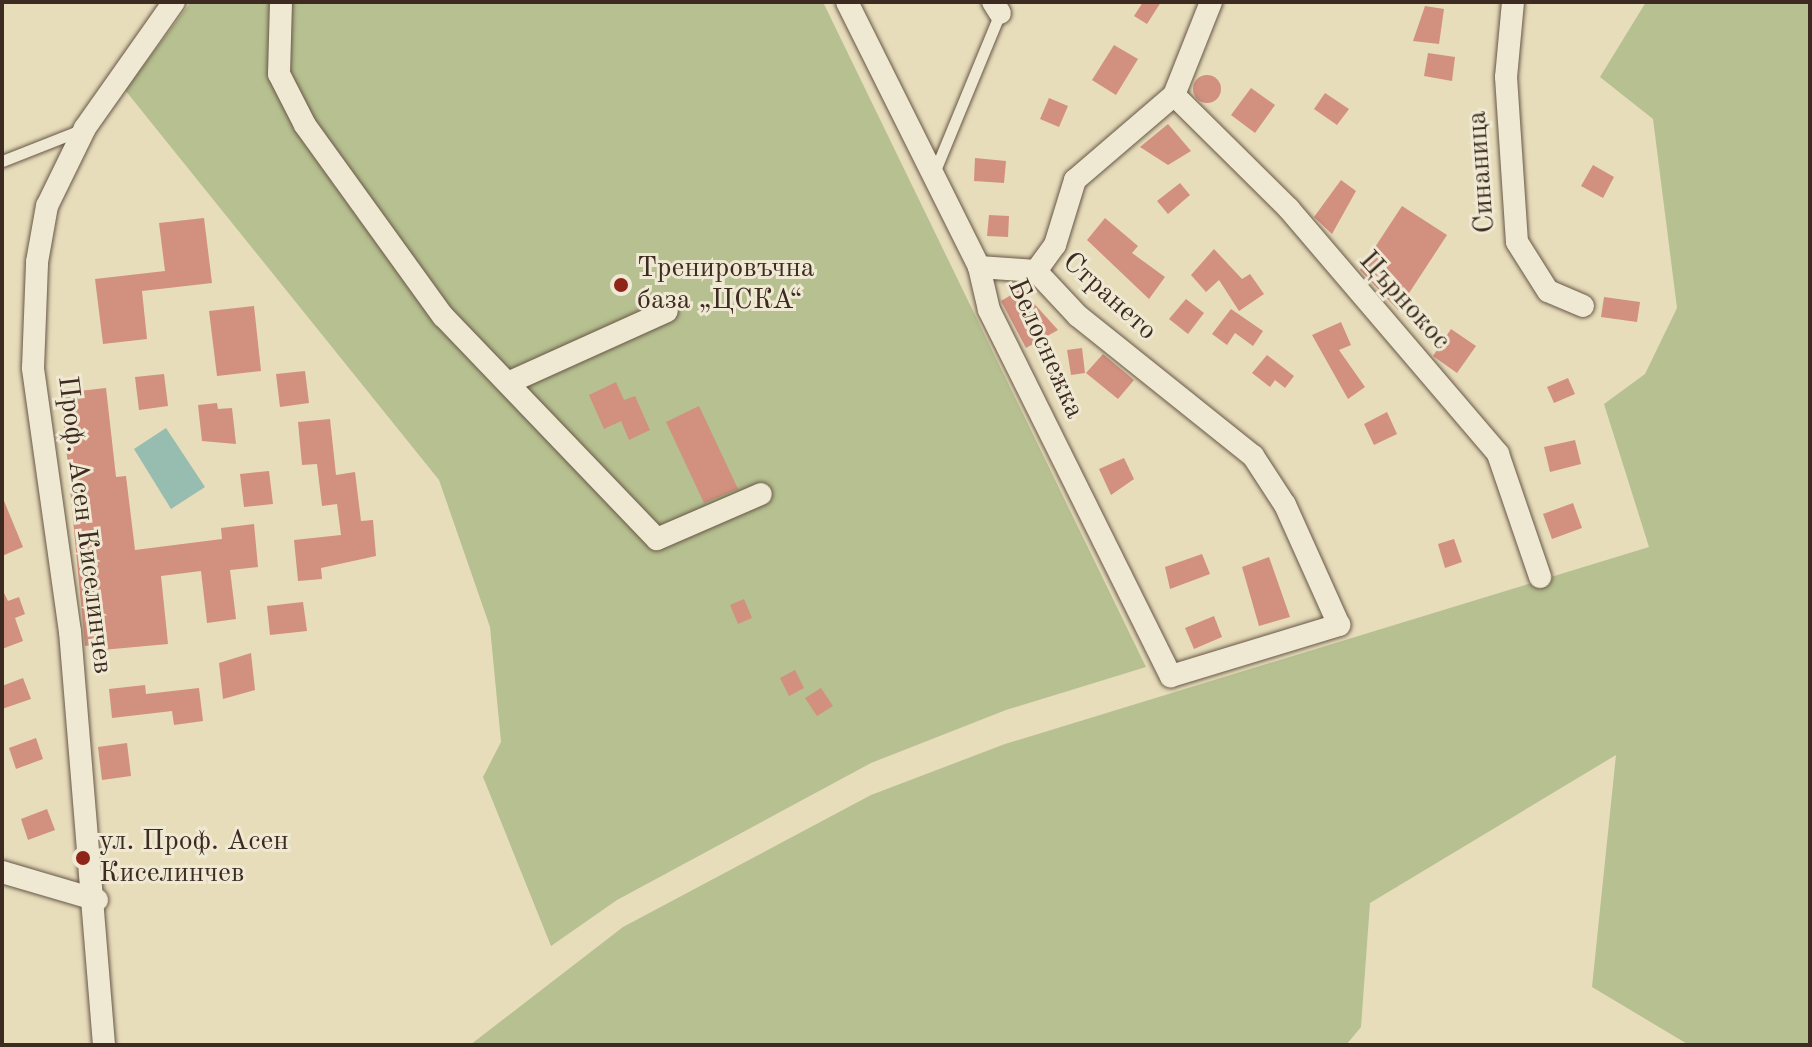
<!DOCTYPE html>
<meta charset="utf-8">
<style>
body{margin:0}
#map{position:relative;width:1812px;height:1047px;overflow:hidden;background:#e7ddbb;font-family:"Old Standard TT",serif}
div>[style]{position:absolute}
.green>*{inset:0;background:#b6c090}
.water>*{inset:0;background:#97bcb0}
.building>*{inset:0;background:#d2907f}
.round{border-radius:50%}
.roads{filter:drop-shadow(0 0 2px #685747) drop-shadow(0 0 2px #685747)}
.lane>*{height:11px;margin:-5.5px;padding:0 5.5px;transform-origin:5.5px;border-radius:5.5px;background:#efe9d3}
.street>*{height:22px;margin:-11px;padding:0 11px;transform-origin:11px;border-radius:11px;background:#efe9d3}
.dots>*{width:22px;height:22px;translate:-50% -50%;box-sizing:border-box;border:4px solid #efe9d3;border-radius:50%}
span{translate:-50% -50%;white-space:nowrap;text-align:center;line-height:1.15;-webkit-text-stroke:6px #efe9d3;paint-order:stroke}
.street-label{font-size:28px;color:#3d2a20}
.poi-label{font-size:28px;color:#3d2a20}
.left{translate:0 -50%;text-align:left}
.frame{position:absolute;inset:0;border:4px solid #3d2a20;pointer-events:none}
</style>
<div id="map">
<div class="green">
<i style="clip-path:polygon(191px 2px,823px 2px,1146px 667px,1006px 710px,871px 763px,617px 900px,551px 946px,483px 777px,501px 742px,490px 627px,439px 480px,125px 90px)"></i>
<i style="clip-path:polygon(1646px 2px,1810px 2px,1810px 1045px,1689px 1045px,1592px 987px,1616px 755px,1370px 903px,1361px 1027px,1346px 1045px,470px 1045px,623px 927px,871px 795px,1005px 744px,1649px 547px,1604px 404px,1645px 374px,1677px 308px,1653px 119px,1600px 77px)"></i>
</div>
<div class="water">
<i style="clip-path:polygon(166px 428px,205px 487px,171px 509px,134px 449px)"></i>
</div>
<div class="building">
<i style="clip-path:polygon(1143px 2px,1161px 2px,1147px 24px,1134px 16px)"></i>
<i style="clip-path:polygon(1425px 6px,1444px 9px,1439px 44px,1413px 41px)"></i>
<i style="clip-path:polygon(1114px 45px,1138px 59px,1116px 95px,1092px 80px)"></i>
<i style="clip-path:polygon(1428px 53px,1455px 57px,1452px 81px,1424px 76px)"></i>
<i class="round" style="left:1193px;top:75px;width:28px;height:28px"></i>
<i style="clip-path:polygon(1251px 88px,1275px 105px,1255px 133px,1231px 115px)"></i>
<i style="clip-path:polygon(1325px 93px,1349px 109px,1337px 125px,1314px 109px)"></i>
<i style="clip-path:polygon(1049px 98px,1068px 106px,1059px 127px,1040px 119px)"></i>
<i style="clip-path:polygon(1168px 124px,1191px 151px,1168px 165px,1140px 147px)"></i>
<i style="clip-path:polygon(975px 158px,1006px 161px,1004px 183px,974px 181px)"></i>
<i style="clip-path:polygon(1593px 165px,1614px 177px,1603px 198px,1581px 186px)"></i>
<i style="clip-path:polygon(1341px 180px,1356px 191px,1332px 234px,1314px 217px)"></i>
<i style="clip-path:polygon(1180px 183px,1190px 195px,1168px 214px,1157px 201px)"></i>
<i style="clip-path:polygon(1402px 206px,1447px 235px,1398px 310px,1360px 270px)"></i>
<i style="clip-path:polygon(989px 215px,1009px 216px,1008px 237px,987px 236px)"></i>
<i style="clip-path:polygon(204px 218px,212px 283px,142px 291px,147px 339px,103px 344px,95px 279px,165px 271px,159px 223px)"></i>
<i style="clip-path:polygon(1105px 218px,1138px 246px,1132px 253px,1165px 277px,1149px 299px,1087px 240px)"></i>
<i style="clip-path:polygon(1214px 249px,1242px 279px,1250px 274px,1264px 294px,1239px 311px,1219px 280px,1206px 292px,1191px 275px)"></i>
<i style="clip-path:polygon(1021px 289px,1058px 330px,1026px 348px,1001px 301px)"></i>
<i style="clip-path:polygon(1604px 297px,1640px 302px,1637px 322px,1601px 317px)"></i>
<i style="clip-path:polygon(1186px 299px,1204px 313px,1188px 334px,1169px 319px)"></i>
<i style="clip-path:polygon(254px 306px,261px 371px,217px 376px,209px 311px)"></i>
<i style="clip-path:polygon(1231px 309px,1263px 331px,1253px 346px,1235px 333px,1227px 345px,1212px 334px)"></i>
<i style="clip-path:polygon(1341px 322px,1351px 345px,1339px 350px,1365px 387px,1348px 399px,1312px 335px)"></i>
<i style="clip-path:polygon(1451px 329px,1476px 346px,1457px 373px,1433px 356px)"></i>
<i style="clip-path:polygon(1082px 348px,1085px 373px,1071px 375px,1067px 350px)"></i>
<i style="clip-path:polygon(1103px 354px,1134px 380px,1118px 399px,1086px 373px)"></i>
<i style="clip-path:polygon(1267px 355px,1294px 376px,1285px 388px,1275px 380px,1270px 387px,1252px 373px)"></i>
<i style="clip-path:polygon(305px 371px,309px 403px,280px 407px,276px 374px)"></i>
<i style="clip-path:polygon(164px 374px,168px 406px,139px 410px,135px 377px)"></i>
<i style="clip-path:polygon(1568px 378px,1575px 394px,1554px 403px,1547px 387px)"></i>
<i style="clip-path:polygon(616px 382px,624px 400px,635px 396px,650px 430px,629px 440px,621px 421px,604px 429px,589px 395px)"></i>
<i style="clip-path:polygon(106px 388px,116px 477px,126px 476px,135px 550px,222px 539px,221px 528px,254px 524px,258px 567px,230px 570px,236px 619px,207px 623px,201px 571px,161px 576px,168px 644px,102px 650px,101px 644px,85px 646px,61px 393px)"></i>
<i style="clip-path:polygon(217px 403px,218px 409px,232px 408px,236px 444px,202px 441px,198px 405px)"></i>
<i style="clip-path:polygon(699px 406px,738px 489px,704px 503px,666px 422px)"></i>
<i style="clip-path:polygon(1387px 412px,1397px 434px,1374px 445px,1364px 424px)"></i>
<i style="clip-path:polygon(330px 419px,336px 475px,355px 472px,361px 521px,373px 520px,376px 556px,321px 568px,322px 579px,298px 581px,294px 540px,341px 535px,337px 504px,322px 506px,317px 464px,302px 465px,298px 422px)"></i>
<i style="clip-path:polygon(1575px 440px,1581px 464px,1550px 472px,1544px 447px)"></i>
<i style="clip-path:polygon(1124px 458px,1134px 479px,1111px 495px,1099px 469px)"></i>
<i style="clip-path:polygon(269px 471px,273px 504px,244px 507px,240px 474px)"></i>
<i style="clip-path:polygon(2px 496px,23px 547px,2px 556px)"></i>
<i style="clip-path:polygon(1573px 503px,1582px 528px,1552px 539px,1543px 514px)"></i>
<i style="clip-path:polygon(1454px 539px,1462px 562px,1445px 568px,1438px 544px)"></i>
<i style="clip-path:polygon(1202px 554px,1210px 574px,1170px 589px,1165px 567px)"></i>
<i style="clip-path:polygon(1269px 557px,1290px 617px,1259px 626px,1242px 567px)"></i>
<i style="clip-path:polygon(2px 589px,8px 601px,19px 597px,25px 614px,15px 618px,23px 641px,2px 649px)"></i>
<i style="clip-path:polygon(744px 599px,752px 618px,738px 624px,730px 605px)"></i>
<i style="clip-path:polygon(303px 602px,307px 631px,270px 635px,267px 606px)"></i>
<i style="clip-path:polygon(1214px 616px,1222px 637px,1194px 649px,1185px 628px)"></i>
<i style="clip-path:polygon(251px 653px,255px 690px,223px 699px,219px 663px)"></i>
<i style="clip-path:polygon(795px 670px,804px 688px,789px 696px,780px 678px)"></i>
<i style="clip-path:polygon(23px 678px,31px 699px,2px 709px,2px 686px)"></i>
<i style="clip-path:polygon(145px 685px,146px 694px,199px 688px,203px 721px,174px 725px,172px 711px,112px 718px,109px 689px)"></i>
<i style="clip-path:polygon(821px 688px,833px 706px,817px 716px,805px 698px)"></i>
<i style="clip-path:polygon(36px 738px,43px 759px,16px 769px,9px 748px)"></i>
<i style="clip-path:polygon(127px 743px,131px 776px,102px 780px,98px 747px)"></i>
<i style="clip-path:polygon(47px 809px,55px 830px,28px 840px,21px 819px)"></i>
</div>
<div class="roads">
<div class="lane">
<i style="left:2px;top:161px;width:85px;rotate:-21.4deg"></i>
<i style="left:934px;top:173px;width:173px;rotate:-67.6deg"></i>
</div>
<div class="street">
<i style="left:281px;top:2px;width:72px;rotate:91.6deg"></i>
<i style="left:279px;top:74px;width:57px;rotate:63deg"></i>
<i style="left:305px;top:125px;width:236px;rotate:54.2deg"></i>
<i style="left:443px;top:316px;width:309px;rotate:46.2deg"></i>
<i style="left:657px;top:539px;width:113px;rotate:-23.4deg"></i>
<i style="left:847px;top:2px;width:296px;rotate:63.5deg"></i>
<i style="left:979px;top:267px;width:44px;rotate:76.9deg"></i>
<i style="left:989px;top:310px;width:409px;rotate:63.6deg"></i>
<i style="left:1171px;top:676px;width:176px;rotate:-16.9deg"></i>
<i style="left:1339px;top:625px;width:132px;rotate:-114.2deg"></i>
<i style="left:1285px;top:505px;width:59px;rotate:-123.1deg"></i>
<i style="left:1253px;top:456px;width:224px;rotate:-141.3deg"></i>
<i style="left:1078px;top:316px;width:62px;rotate:-133deg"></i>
<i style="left:993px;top:2px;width:13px;rotate:58deg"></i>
<i style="left:1513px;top:2px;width:75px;rotate:95.3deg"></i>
<i style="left:1506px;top:77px;width:165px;rotate:86.2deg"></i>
<i style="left:1517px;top:242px;width:58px;rotate:57.7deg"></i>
<i style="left:1548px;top:291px;width:38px;rotate:23deg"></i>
<i style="left:1174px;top:95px;width:162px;rotate:44.7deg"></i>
<i style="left:1289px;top:209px;width:322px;rotate:49.5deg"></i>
<i style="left:1498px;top:454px;width:130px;rotate:71.1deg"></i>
<i style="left:979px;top:267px;width:57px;rotate:4deg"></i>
<i style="left:1036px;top:271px;width:32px;rotate:-54deg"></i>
<i style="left:1055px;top:245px;width:68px;rotate:-72.9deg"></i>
<i style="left:1075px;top:180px;width:130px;rotate:-40.6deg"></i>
<i style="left:1174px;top:95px;width:100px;rotate:-68.3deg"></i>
<i style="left:510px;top:382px;width:172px;rotate:-24.3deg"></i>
<i style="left:2px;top:872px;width:99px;rotate:16.4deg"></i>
<i style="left:104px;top:1045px;width:414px;rotate:-94.7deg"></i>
<i style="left:70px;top:632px;width:267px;rotate:-98deg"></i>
<i style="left:33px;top:368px;width:106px;rotate:-87.8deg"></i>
<i style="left:37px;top:262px;width:57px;rotate:-79.9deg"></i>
<i style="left:47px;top:206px;width:87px;rotate:-64deg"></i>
<i style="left:85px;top:128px;width:154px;rotate:-54.8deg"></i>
</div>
</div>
<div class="dots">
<i style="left:621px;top:285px;background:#8f2418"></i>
<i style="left:83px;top:858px;background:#8f2418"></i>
</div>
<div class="street-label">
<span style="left:1482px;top:172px;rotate:-94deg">Синаница</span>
<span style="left:1109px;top:297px;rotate:42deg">Странето</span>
<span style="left:1404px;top:301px;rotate:48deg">Църнокос</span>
<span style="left:1045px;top:349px;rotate:66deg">Белоснежка</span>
<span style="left:84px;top:525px;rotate:83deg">Проф. Асен Киселинчев</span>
</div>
<div class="poi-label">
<span class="left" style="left:637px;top:285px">Тренировъчна<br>база „ЦСКА“</span>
<span class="left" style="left:99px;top:858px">ул. Проф. Асен<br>Киселинчев</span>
</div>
<div class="frame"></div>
</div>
